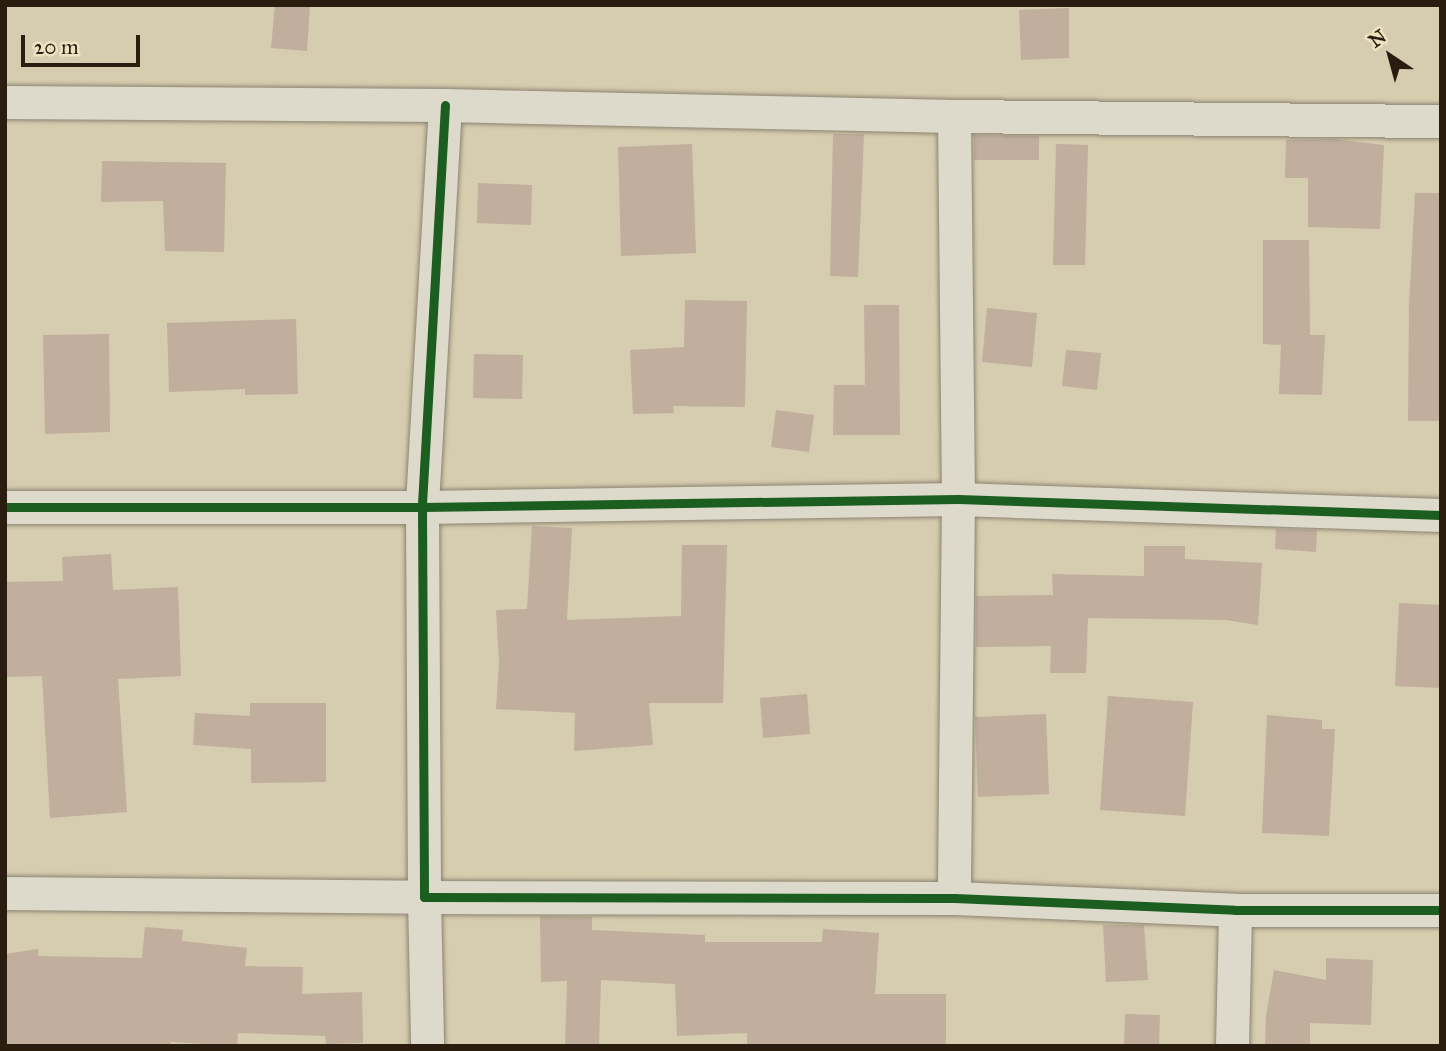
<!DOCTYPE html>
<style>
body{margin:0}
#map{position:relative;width:1446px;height:1051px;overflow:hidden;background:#d6ccaf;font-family:"IM FELL Great Primer",serif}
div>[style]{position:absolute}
.building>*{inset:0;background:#c1ae9d}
.roads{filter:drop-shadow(0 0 2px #8b8371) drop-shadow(0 0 2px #8b8371)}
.street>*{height:33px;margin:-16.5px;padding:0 16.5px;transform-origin:16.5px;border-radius:16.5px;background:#dedacb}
.cycleway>*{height:9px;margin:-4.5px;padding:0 4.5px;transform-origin:4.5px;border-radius:4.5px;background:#1b5e20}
span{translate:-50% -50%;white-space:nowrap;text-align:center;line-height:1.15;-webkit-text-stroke:7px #eee3c1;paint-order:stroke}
.frame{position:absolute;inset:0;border:7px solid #2a1d0f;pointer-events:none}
.north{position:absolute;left:1355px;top:21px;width:70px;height:70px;-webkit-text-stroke:5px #eee3c1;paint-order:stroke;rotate:324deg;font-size:19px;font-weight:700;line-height:28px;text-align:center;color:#2a1d0f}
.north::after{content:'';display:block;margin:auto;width:24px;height:32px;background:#2a1d0f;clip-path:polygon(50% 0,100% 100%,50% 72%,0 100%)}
.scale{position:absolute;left:21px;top:35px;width:119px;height:32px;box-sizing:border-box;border:4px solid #2a1d0f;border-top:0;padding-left:9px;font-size:21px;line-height:24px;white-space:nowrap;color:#2a1d0f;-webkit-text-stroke:5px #eee3c1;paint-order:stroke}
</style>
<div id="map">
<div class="building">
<i style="clip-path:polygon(275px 5px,310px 5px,307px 51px,271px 48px)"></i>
<i style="clip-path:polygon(1069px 8px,1069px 58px,1021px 60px,1019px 10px)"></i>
<i style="clip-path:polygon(833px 134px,864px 134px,858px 277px,830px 276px)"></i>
<i style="clip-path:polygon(974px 135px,1039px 136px,1039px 160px,974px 160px)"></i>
<i style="clip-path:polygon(1334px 139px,1384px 145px,1380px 229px,1308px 227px,1308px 178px,1285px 178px,1286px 140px)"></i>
<i style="clip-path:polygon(692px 144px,696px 253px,621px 256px,618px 147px)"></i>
<i style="clip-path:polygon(1056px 144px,1088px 145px,1085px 265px,1053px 265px)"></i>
<i style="clip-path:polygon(102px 161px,226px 163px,224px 252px,165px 251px,163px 201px,101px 202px)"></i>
<i style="clip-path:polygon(478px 183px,532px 185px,531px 225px,477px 223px)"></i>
<i style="clip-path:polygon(1415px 193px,1441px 193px,1441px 421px,1408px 421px,1409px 305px)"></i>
<i style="clip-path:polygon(1263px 240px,1309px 240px,1310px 335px,1325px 335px,1322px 395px,1279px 394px,1281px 345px,1263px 344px)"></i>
<i style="clip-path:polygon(685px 300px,747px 301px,745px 407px,673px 406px,674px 413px,633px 414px,630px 350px,684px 347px)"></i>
<i style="clip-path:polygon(864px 305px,899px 305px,900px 435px,833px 435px,834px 385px,865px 385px)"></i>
<i style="clip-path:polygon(987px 308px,1037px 313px,1032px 367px,982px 362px)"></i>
<i style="clip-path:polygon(296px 319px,298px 394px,245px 395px,245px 389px,169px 392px,167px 323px)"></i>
<i style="clip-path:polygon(109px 334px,110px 432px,45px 434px,43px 335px)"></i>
<i style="clip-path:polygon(1066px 350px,1101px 353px,1097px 390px,1062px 386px)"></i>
<i style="clip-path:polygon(474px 354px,523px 355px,522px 399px,473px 398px)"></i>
<i style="clip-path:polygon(776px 410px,814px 415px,809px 452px,771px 447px)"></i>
<i style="clip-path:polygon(532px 526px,572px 528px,567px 620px,681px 616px,682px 545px,727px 545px,723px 703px,649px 703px,653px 745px,574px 751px,575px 713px,496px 709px,499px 662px,496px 610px,527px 609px)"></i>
<i style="clip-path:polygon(1276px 529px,1317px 530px,1316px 552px,1275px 549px)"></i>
<i style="clip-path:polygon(1144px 546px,1185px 546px,1185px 559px,1262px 563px,1258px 625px,1226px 620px,1088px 618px,1086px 673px,1050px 673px,1051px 646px,976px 647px,976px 596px,1053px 595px,1052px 574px,1144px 576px)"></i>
<i style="clip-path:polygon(111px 554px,113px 590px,178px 587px,181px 676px,118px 679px,127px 812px,50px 818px,42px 676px,5px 677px,5px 582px,63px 581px,62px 557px)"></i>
<i style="clip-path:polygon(1399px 603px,1441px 605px,1441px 688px,1395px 686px)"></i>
<i style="clip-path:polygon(807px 694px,810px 734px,763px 738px,760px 698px)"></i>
<i style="clip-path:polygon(1108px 696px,1193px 702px,1185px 816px,1100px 810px)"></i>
<i style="clip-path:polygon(250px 703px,326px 703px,326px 782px,251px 783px,251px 749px,193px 745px,195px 713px,250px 716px)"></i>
<i style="clip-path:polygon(1046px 714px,1049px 794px,978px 797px,975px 717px)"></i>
<i style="clip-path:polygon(1267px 715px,1322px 720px,1322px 729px,1335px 729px,1329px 836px,1262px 833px)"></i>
<i style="clip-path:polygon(540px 916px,592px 917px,592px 930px,705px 935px,705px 942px,822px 942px,823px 929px,879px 933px,875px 994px,946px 994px,946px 1046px,747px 1046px,747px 1033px,677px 1036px,675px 984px,601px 980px,599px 1046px,565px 1046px,567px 981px,541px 982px)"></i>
<i style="clip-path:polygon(1103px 925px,1144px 925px,1148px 980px,1106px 982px)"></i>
<i style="clip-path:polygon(145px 927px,183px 930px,182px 941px,247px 948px,245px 966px,303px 967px,302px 994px,362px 992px,363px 1043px,326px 1044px,325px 1036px,238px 1033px,237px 1046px,171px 1042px,171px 1046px,5px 1046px,5px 954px,38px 949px,38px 956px,142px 958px)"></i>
<i style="clip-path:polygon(1326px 958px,1373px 960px,1371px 1025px,1310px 1023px,1310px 1046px,1265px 1046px,1266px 1015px,1274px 970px,1326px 980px)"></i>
<i style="clip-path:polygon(1125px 1014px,1160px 1015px,1159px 1046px,1124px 1046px)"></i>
</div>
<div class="roads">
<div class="street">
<i style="left:5px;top:102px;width:440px;rotate:0.4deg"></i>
<i style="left:445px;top:105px;width:509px;rotate:1.24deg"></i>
<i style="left:954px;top:116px;width:487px;rotate:0.6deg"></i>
<i style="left:445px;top:105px;width:403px;rotate:93.3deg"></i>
<i style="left:422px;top:507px;width:390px;rotate:89.7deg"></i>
<i style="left:424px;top:897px;width:530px;rotate:0.11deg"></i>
<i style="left:954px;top:898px;width:281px;rotate:2.4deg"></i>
<i style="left:1235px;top:910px;width:206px"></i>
<i style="left:954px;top:116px;width:383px;rotate:89.4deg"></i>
<i style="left:958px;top:499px;width:399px;rotate:90.6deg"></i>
<i style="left:5px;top:507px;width:417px"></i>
<i style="left:422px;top:507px;width:536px;rotate:-0.86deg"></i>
<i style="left:958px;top:499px;width:483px;rotate:1.9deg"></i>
<i style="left:5px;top:893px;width:419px;rotate:0.5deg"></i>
<i style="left:424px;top:897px;width:149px;rotate:88.8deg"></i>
<i style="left:1232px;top:1046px;width:136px;rotate:-88.7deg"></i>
</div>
</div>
<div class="cycleway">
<i style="left:445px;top:105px;width:403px;rotate:93.3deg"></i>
<i style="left:422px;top:507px;width:390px;rotate:89.7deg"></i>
<i style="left:424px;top:897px;width:530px;rotate:0.11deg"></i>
<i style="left:954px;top:898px;width:281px;rotate:2.4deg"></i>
<i style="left:1235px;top:910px;width:206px"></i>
<i style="left:5px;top:507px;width:417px"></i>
<i style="left:422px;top:507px;width:536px;rotate:-0.86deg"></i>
<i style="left:958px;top:499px;width:483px;rotate:1.9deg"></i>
</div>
<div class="frame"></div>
<div class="north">N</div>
<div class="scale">20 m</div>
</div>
